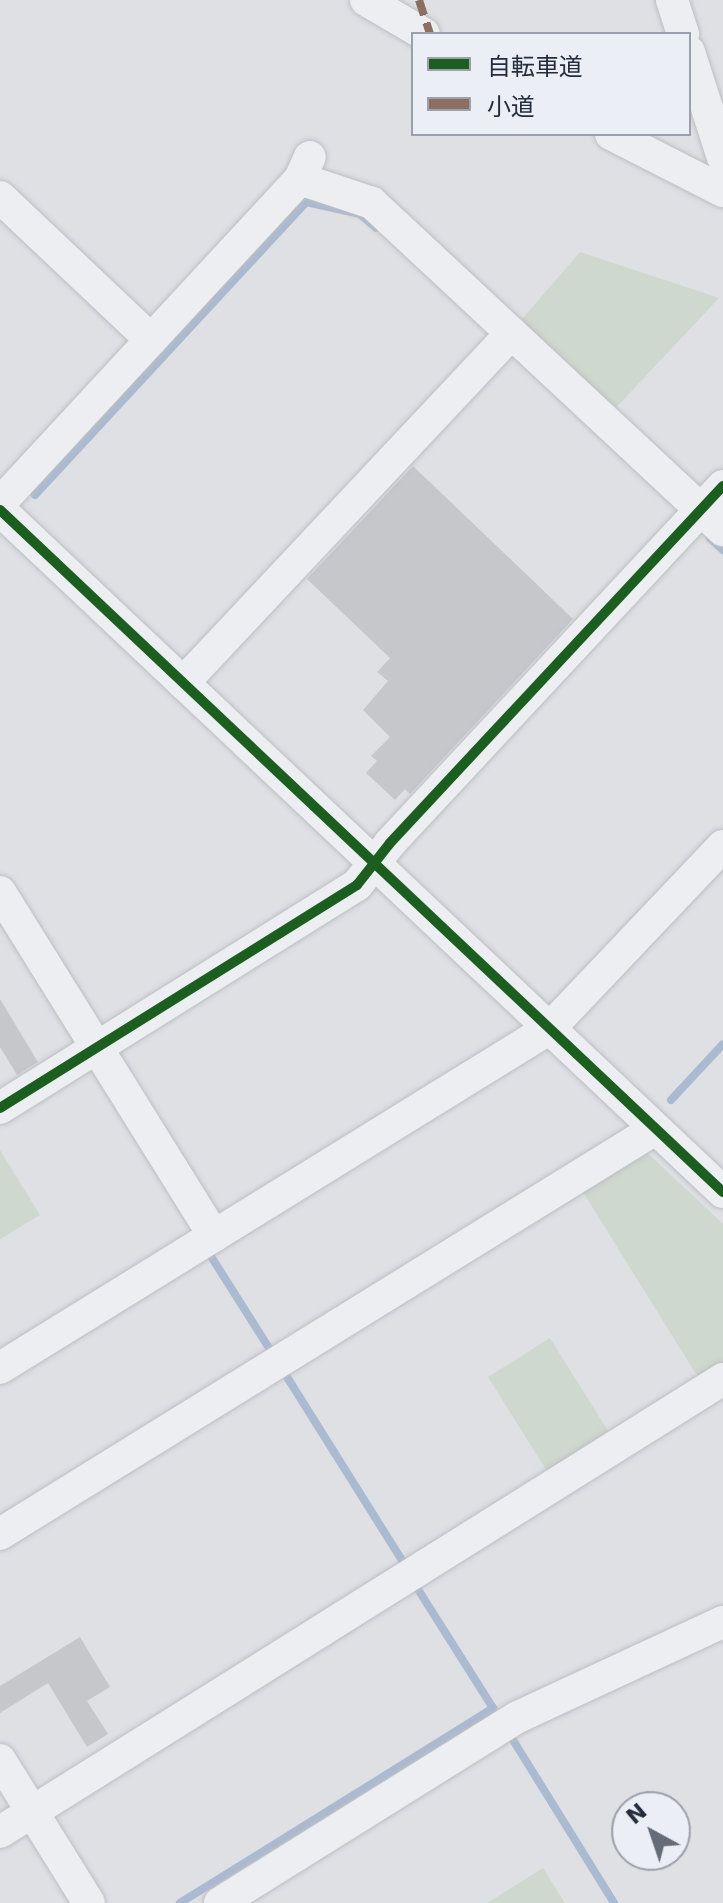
<!DOCTYPE html>
<meta charset="utf-8">
<style>
body{margin:0}
#map{position:relative;width:723px;height:1903px;overflow:hidden;background:#dfe0e4;font-family:"DejaVu Sans","Noto Sans JP",sans-serif}
div>[style]{position:absolute}
.green>*{inset:0;background:#ced8ce}
.stream>*{height:8px;margin:-4px;padding:0 4px;transform-origin:4px;border-radius:4px;background:#aabad1}
.building>*{inset:0;background:#c5c7cb}
.roads{filter:drop-shadow(0 0 2px #bdbec2) drop-shadow(0 0 2px #bdbec2)}
.minor>*{height:32px;margin:-16px;padding:0 16px;transform-origin:16px;border-radius:16px;background:#edeef1}
.quiet>*{height:8px;margin-top:-4px;transform-origin:0;background:repeating-linear-gradient(90deg,#8d6e63 0 16px,transparent 0 24px)}
.cycleway>*{height:10px;margin:-5px;padding:0 5px;transform-origin:5px;border-radius:5px;background:#1b5e20}
span{translate:-50% -50%;white-space:nowrap;text-align:center;line-height:1.15;-webkit-text-stroke:6px #ebeef5;paint-order:stroke}
.legend{position:absolute;left:411px;top:32px;width:280px;height:104px;box-sizing:border-box;background:#ebeef5;border:2px solid #9ca0ac;margin:0;padding:10px 14px;list-style:none;font-size:24px;color:#252c3e}
.legend li{display:flex;align-items:center;gap:16px;height:40px}
.legend b{width:40px;border:2px solid #9ca0ac}
.north{position:absolute;left:611px;top:1791px;width:80px;height:80px;box-sizing:border-box;background:#ebeef5;border:2px solid #9ca0ac;border-radius:50%;rotate:320deg;font-size:22px;font-weight:700;line-height:32px;text-align:center;color:#252c3e}
.north::after{content:'';display:block;margin:auto;width:28px;height:36px;background:#666b78;clip-path:polygon(50% 0,100% 100%,50% 72%,0 100%)}
</style>
<div id="map">
<div class="green">
<i style="clip-path:polygon(580px 252px,719px 298px,611px 413px,516px 326px)"></i>
<i style="clip-path:polygon(640px 1146px,723px 1224px,723px 1375px,704px 1387px,578px 1184px)"></i>
<i style="clip-path:polygon(0 1150px,40px 1215px,0 1239px)"></i>
<i style="clip-path:polygon(550px 1338px,615px 1442px,553px 1481px,488px 1377px)"></i>
<i style="clip-path:polygon(543px 1868px,565px 1903px,487px 1903px,492px 1900px)"></i>
</div>
<div class="stream">
<i style="left:35px;top:495px;width:399px;rotate:-47.2deg"></i>
<i style="left:306px;top:202px;width:55px;rotate:12.5deg"></i>
<i style="left:360px;top:214px;width:21px;rotate:41deg"></i>
<i style="left:710px;top:538px;width:18px;rotate:43deg"></i>
<i style="left:671px;top:1100px;width:76px;rotate:-47.1deg"></i>
<i style="left:207px;top:1250px;width:125px;rotate:57.7deg"></i>
<i style="left:282px;top:1369px;width:234px;rotate:57.9deg"></i>
<i style="left:513px;top:1740px;width:192px;rotate:58.2deg"></i>
<i style="left:180px;top:1903px;width:369px;rotate:-31.9deg"></i>
<i style="left:493px;top:1708px;width:148px;rotate:-122.3deg"></i>
</div>
<div class="building">
<i style="clip-path:polygon(413px 466px,573px 619px,410px 794px,405px 789px,395px 800px,366px 773px,377px 761px,371px 756px,390px 737px,363px 710px,388px 681px,377px 672px,390px 658px,307px 579px)"></i>
<i style="clip-path:polygon(0 999px,38px 1062px,17px 1075px,0 1047px)"></i>
<i style="clip-path:polygon(80px 1637px,110px 1687px,87px 1701px,108px 1734px,87px 1747px,48px 1683px,0 1713px,0 1686px)"></i>
</div>
<div class="roads">
<div class="minor">
<i style="left:366px;top:0;width:67px;rotate:30.4deg"></i>
<i style="left:672px;top:0;width:36px;rotate:72deg"></i>
<i style="left:689px;top:52px;width:111px;rotate:72.2deg"></i>
<i style="left:611px;top:134px;width:126px;rotate:27deg"></i>
<i style="left:300px;top:179px;width:76px;rotate:18.4deg"></i>
<i style="left:372px;top:203px;width:480px;rotate:43deg"></i>
<i style="left:0;top:197px;width:208px;rotate:43.4deg"></i>
<i style="left:0;top:503px;width:442px;rotate:-47.2deg"></i>
<i style="left:300px;top:179px;width:24px;rotate:-66deg"></i>
<i style="left:0;top:510px;width:994px;rotate:43.33deg"></i>
<i style="left:183px;top:683px;width:480px;rotate:-46.8deg"></i>
<i style="left:0;top:892px;width:405px;rotate:58.1deg"></i>
<i style="left:0;top:1108px;width:421px;rotate:-32deg"></i>
<i style="left:357px;top:885px;width:53px;rotate:-51.8deg"></i>
<i style="left:390px;top:843px;width:488px;rotate:-47deg"></i>
<i style="left:0;top:1368px;width:647px;rotate:-31.72deg"></i>
<i style="left:550px;top:1028px;width:251px;rotate:-46.5deg"></i>
<i style="left:0;top:1534px;width:770px;rotate:-31.73deg"></i>
<i style="left:0;top:1760px;width:168px;rotate:58.1deg"></i>
<i style="left:0;top:1832px;width:853px;rotate:-32.07deg"></i>
<i style="left:220px;top:1903px;width:351px;rotate:-32deg"></i>
<i style="left:518px;top:1717px;width:226px;rotate:-24.9deg"></i>
</div>
</div>
<div class="quiet">
<i style="left:419px;top:0;width:36px;rotate:72deg"></i>
</div>
<div class="cycleway">
<i style="left:0;top:510px;width:994px;rotate:43.33deg"></i>
<i style="left:0;top:1108px;width:421px;rotate:-32deg"></i>
<i style="left:357px;top:885px;width:53px;rotate:-51.8deg"></i>
<i style="left:390px;top:843px;width:488px;rotate:-47deg"></i>
</div>
<ul class="legend">
<li><b style="height:10px;background:#1b5e20"></b>自転車道</li>
<li><b style="height:10px;background:#8d6e63"></b>小道</li>
</ul>
<div class="north">N</div>
</div>
